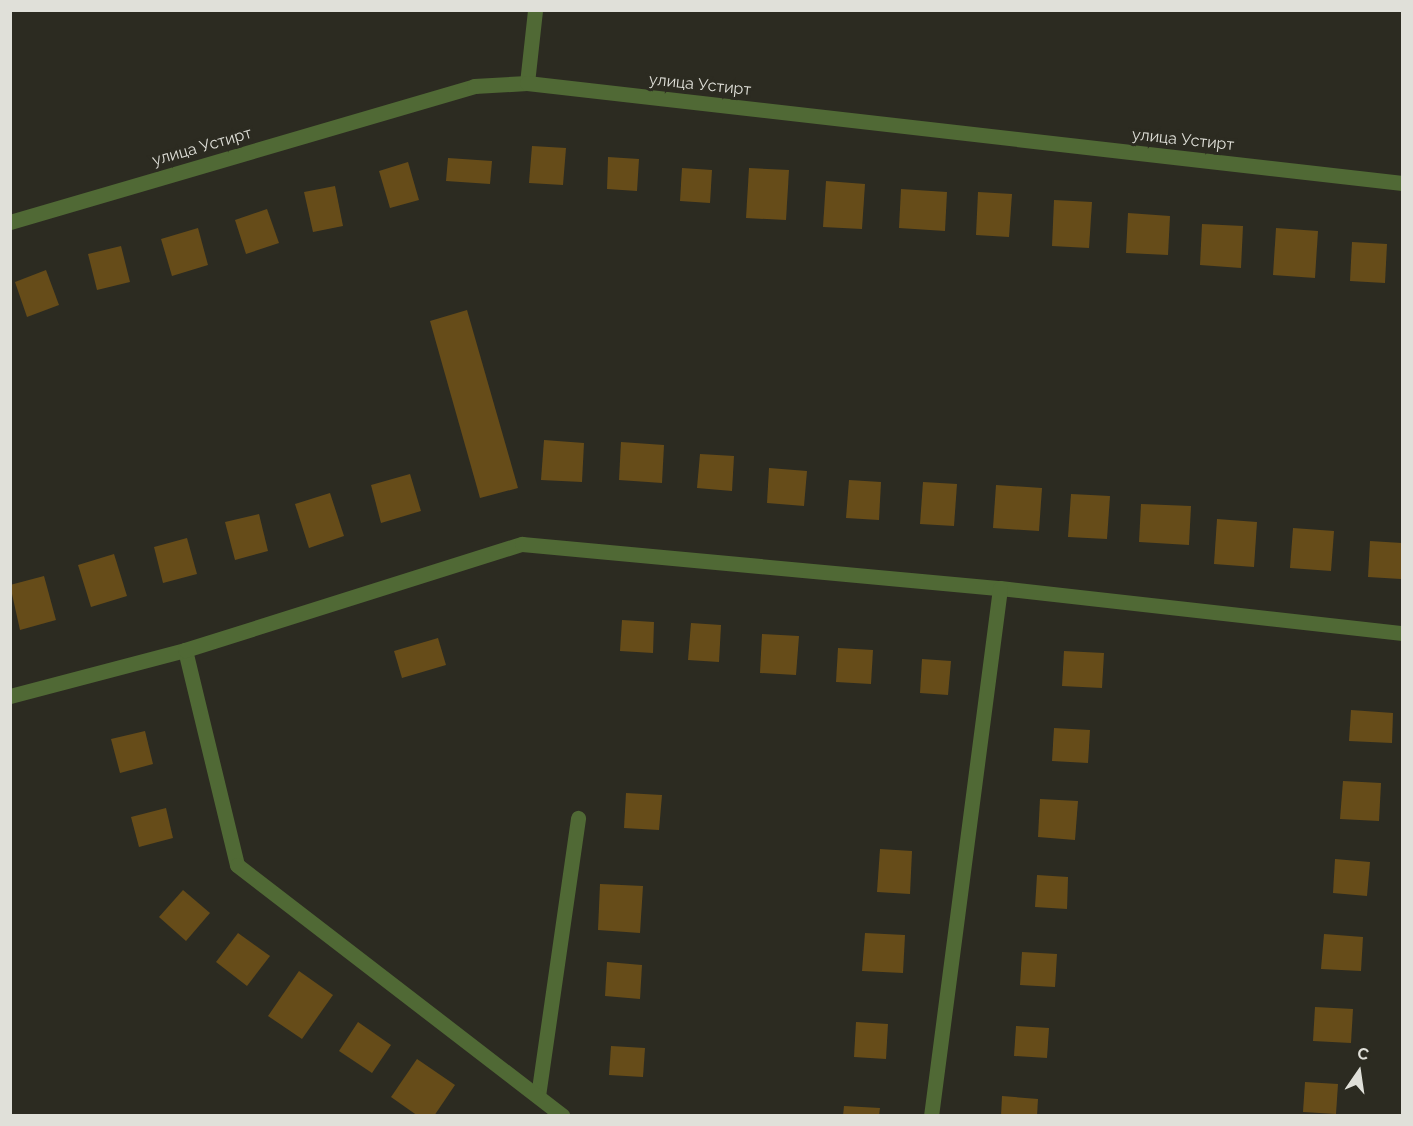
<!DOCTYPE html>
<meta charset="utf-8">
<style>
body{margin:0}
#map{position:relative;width:1413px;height:1126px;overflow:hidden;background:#2c2b21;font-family:Raleway,sans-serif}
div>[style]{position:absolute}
.building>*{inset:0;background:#664c19}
.service>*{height:15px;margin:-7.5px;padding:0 7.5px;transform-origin:7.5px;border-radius:7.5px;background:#506935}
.minor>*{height:15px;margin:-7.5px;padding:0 7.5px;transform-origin:7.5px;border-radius:7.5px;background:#506935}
span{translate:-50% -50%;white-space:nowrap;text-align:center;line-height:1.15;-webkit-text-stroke:6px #2c2b21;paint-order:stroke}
.street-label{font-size:16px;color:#e0e0d9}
.frame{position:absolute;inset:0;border:12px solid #e0e0d9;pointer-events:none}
.north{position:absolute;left:1329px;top:1042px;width:60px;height:60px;-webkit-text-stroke:4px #2c2b21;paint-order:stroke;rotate:13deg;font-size:16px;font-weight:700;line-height:24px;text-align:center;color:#e0e0d9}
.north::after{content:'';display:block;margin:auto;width:21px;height:27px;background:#e0e0d9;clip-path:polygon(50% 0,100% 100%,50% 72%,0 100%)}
</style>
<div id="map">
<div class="building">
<i style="clip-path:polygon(532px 146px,566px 148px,563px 185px,529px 183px)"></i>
<i style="clip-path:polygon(608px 157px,639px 159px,637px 191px,607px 189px)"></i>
<i style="clip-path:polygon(448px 158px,492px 161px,490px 184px,446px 181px)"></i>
<i style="clip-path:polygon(408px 162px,419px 200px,390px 208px,379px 171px)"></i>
<i style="clip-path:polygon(682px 168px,712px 170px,710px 203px,680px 201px)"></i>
<i style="clip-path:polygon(749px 168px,789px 170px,786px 220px,746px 218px)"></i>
<i style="clip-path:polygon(826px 181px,865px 184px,862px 229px,823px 227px)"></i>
<i style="clip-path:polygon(335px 186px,343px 226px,313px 232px,304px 192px)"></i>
<i style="clip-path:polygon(901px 189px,947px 192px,945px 231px,899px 228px)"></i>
<i style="clip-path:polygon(978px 192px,1012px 194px,1009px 237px,976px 235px)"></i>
<i style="clip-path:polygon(1054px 200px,1092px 202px,1089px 248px,1052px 246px)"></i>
<i style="clip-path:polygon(267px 209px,279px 243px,246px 254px,235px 220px)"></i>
<i style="clip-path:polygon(1128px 213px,1170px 216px,1168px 255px,1126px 253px)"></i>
<i style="clip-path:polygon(1202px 224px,1243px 226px,1241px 268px,1200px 265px)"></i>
<i style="clip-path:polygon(198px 228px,208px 265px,172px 276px,161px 239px)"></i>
<i style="clip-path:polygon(1276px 228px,1318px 231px,1315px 278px,1273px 275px)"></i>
<i style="clip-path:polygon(1352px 242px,1387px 244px,1385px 283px,1350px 281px)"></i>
<i style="clip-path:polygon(121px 246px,130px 282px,97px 290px,88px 254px)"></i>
<i style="clip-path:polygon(46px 270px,59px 305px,27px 317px,15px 282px)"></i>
<i style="clip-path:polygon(467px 310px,518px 488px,480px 498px,430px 321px)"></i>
<i style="clip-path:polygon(544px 440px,584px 443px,582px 482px,541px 480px)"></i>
<i style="clip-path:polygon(621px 442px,664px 445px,662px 483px,619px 480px)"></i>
<i style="clip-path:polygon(700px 454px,734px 456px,732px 491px,697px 488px)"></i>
<i style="clip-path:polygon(769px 468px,807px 471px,804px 506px,767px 503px)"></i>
<i style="clip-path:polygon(410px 474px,421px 511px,381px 523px,371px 485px)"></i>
<i style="clip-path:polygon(849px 480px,881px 482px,879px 520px,846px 518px)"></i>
<i style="clip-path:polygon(923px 482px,957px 484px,954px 526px,920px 524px)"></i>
<i style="clip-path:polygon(996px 485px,1042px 488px,1039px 531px,993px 528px)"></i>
<i style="clip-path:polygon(330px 493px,344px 536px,309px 548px,295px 504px)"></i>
<i style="clip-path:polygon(1071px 494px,1110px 496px,1107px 539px,1068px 537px)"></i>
<i style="clip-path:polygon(1141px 504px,1191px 506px,1189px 545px,1139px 542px)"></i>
<i style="clip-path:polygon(259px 514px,268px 551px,235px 560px,225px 522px)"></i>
<i style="clip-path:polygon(1217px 519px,1257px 522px,1254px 567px,1214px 564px)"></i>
<i style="clip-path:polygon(1293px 528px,1334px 531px,1331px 571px,1290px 568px)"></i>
<i style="clip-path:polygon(187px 538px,197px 574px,163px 583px,154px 547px)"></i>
<i style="clip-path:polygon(1370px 541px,1402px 543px,1401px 579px,1368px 577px)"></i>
<i style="clip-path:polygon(114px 554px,127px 596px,91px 607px,78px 565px)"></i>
<i style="clip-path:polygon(44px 576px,56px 620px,20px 630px,10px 585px)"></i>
<i style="clip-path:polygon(622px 620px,654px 622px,653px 653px,620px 651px)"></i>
<i style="clip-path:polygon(691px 623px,721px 625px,719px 662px,688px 660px)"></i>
<i style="clip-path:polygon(762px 634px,799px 636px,796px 675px,760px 673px)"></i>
<i style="clip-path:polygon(438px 638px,446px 665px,402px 678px,394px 651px)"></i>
<i style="clip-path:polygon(838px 648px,873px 650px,871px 684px,836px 682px)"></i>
<i style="clip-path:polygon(1064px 651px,1104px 653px,1102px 688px,1062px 686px)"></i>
<i style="clip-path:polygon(922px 659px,951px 661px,948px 695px,920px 693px)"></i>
<i style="clip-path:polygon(1351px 710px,1393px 713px,1392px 743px,1349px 741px)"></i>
<i style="clip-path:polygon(1054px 728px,1090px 730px,1088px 763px,1052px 761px)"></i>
<i style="clip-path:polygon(145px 731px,153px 764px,120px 773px,111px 739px)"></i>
<i style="clip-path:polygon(1343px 781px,1381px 783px,1379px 821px,1340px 819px)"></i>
<i style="clip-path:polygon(626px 793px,662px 795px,659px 830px,624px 828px)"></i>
<i style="clip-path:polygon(1040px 799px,1078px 801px,1075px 840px,1038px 837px)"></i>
<i style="clip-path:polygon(166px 808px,173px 838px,139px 847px,131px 817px)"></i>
<i style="clip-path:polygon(880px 849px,912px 851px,910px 894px,877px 892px)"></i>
<i style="clip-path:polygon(1335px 859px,1370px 862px,1367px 896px,1333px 893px)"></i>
<i style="clip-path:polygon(1037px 875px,1068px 877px,1067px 909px,1035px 907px)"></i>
<i style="clip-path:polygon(600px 884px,643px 886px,640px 933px,598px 930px)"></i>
<i style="clip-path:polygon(183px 890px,210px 913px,186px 941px,159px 917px)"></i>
<i style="clip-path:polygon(238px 933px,270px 956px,247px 986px,216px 962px)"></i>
<i style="clip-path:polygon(865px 933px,905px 935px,903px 973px,862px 971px)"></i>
<i style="clip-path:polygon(1324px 934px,1363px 937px,1361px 971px,1321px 969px)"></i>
<i style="clip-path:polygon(1022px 952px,1057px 954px,1055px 987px,1020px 985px)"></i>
<i style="clip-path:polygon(607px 962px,642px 965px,640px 999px,605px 996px)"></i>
<i style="clip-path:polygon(299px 971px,333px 995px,302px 1039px,268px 1016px)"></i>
<i style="clip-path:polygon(1315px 1007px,1353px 1009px,1351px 1043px,1313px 1041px)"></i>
<i style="clip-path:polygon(358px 1022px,391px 1045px,372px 1073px,339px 1051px)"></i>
<i style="clip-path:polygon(856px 1022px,888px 1024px,886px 1059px,854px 1057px)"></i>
<i style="clip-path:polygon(1016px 1026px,1049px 1028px,1047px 1058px,1014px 1056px)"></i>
<i style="clip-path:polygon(611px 1046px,645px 1048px,643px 1077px,609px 1075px)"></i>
<i style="clip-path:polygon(417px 1059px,455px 1085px,434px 1116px,418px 1116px,391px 1097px)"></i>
<i style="clip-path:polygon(1305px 1082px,1338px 1084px,1336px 1114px,1303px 1112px)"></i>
<i style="clip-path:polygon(1002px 1096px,1038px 1099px,1037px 1116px,1001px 1116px)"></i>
<i style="clip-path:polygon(844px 1106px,880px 1108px,879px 1116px,843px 1116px)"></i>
</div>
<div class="service">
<i style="left:527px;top:83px;width:73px;rotate:-83.7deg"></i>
<i style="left:538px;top:1096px;width:281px;rotate:-81.8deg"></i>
</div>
<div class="minor">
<i style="left:10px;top:222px;width:484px;rotate:-16.3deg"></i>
<i style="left:474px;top:86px;width:53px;rotate:-3.2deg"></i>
<i style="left:527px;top:83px;width:881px;rotate:6.52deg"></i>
<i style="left:185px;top:650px;width:221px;rotate:76.4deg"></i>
<i style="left:237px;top:865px;width:411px;rotate:37.6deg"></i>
<i style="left:10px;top:696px;width:181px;rotate:-14.7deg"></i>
<i style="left:185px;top:650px;width:353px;rotate:-17.5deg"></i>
<i style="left:522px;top:544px;width:480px;rotate:5.3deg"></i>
<i style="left:1000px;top:588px;width:405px;rotate:6.4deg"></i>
<i style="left:931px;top:1116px;width:532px;rotate:-82.55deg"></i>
</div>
<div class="street-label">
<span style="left:700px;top:85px;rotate:6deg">улица Устирт</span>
<span style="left:1183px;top:140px;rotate:6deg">улица Устирт</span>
<span style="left:202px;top:147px;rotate:-16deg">улица Устирт</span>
</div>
<div class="frame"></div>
<div class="north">С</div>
</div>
